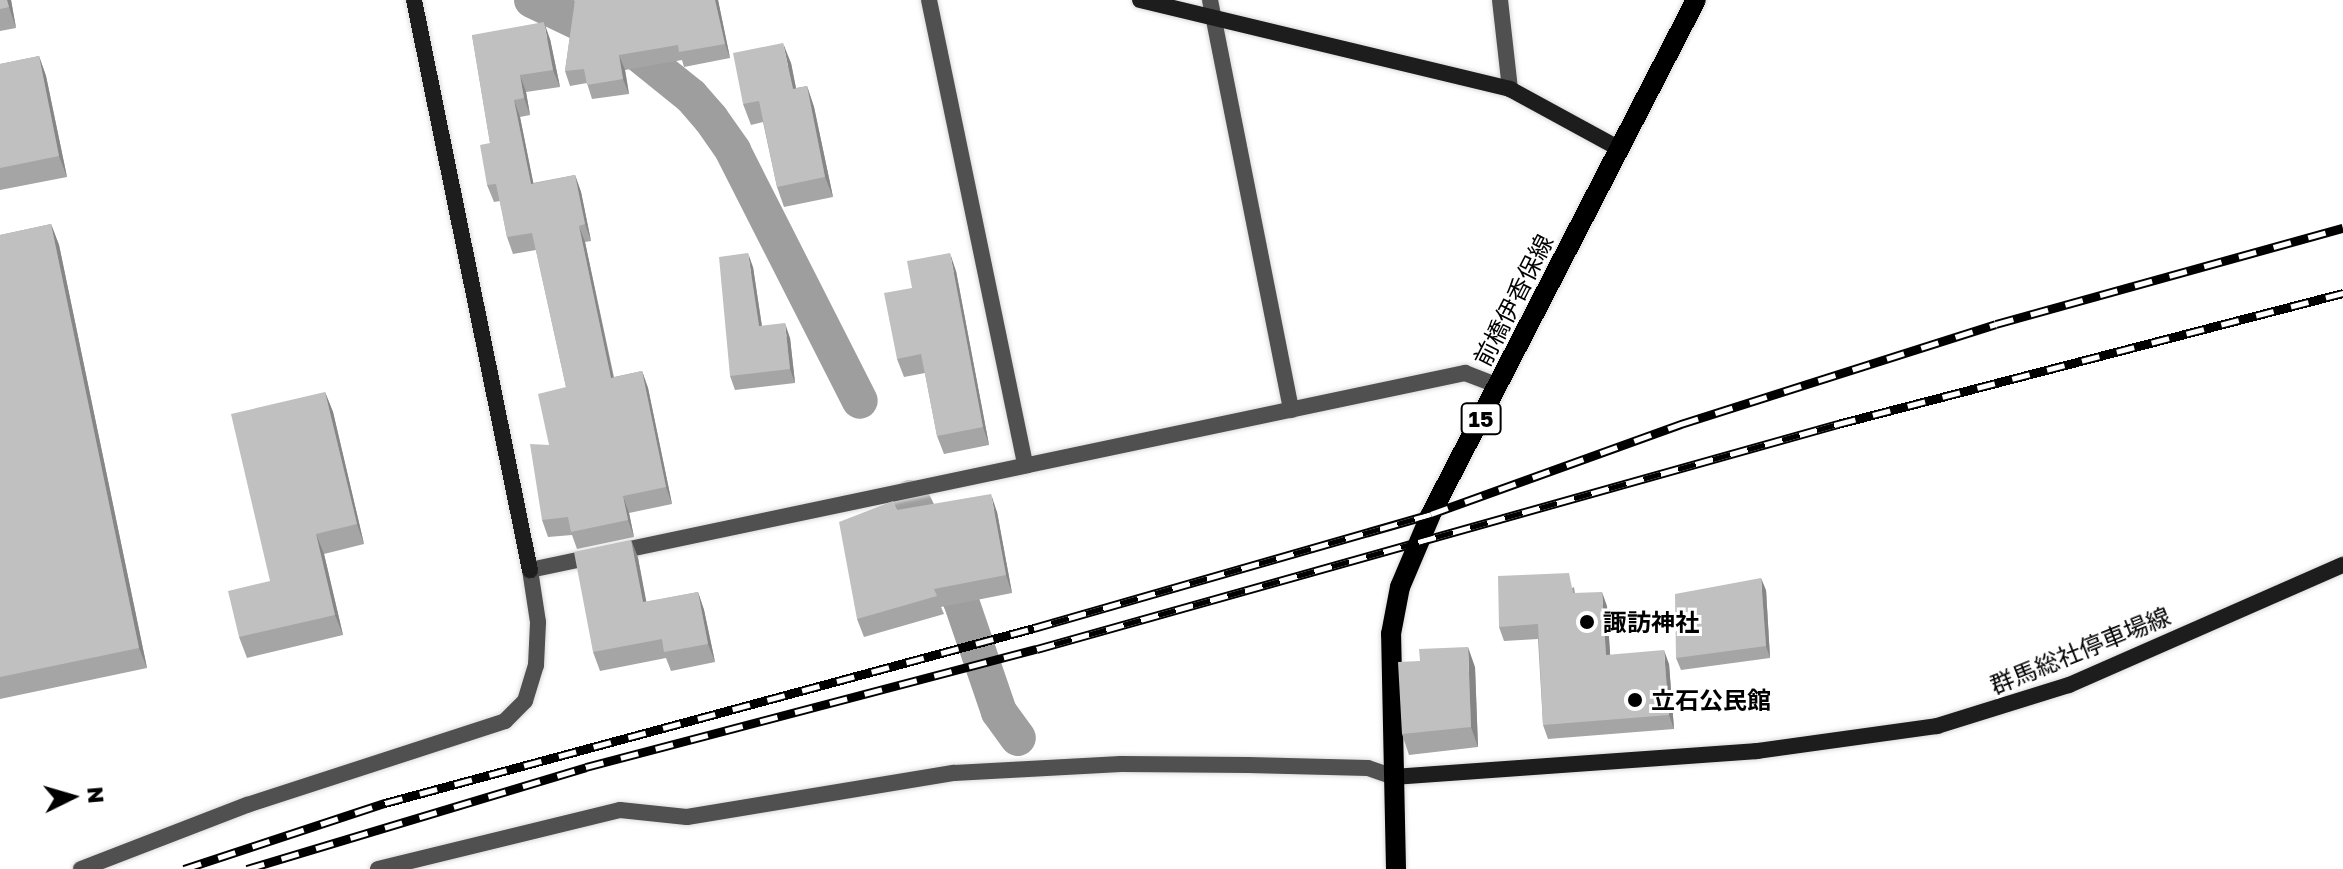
<!DOCTYPE html>
<meta charset="utf-8">
<style>
body{margin:0}
#map{position:relative;width:2343px;height:869px;overflow:hidden;background:#fff;font-family:"Golos Text","Noto Sans JP",sans-serif}
div>[style]{position:absolute}
.canal>*{height:36px;margin:-18px;padding:0 18px;transform-origin:18px;border-radius:18px;background:#9e9e9e}
.roads{filter:drop-shadow(0 0 2px #dbdbdb) drop-shadow(0 0 2px #dbdbdb)}
.street>*{height:16px;margin:-8px;padding:0 8px;transform-origin:8px;border-radius:8px;background:#505050}
.secondary>*{height:16px;margin:-8px;padding:0 8px;transform-origin:8px;border-radius:8px;background:#1d1d1d}
.primary>*{height:20px;margin:-10px;padding:0 10px;transform-origin:10px;border-radius:10px;background:#000}
.rail>*{height:9px;margin-top:-4.5px;transform-origin:0;background:repeating-linear-gradient(90deg,#fff 0 18px,#000 0 36px);box-sizing:border-box;border-block:2px solid #000}
.wall>*{inset:0;background:#a5a5a5}
.shaded-wall>*{inset:0;background:#868686}
.building>*{inset:0;background:#c0c0c0}
.dots>*{width:22px;height:22px;translate:-50% -50%;box-sizing:border-box;border:4px solid #fff;border-radius:50%}
span{translate:-50% -50%;white-space:nowrap;text-align:center;line-height:1.15;-webkit-text-stroke:6px #fff;paint-order:stroke}
.shield-label span{padding:2px 6px;background:#fff;border:2px solid;border-radius:6px;-webkit-text-stroke-width:0}
.shield-label{font-size:22px;color:#000;font-weight:700}
.street-label{font-size:24px;color:#000}
.poi-label{font-size:24px;color:#000;font-weight:700}
.left{translate:0 -50%;text-align:left}
.north{position:absolute;left:32px;top:757px;width:80px;height:80px;-webkit-text-stroke:6px #fff;paint-order:stroke;rotate:85deg;font-size:22px;font-weight:700;line-height:32px;text-align:center;color:#000}
.north::after{content:'';display:block;margin:auto;width:28px;height:36px;background:#000;clip-path:polygon(50% 0,100% 100%,50% 72%,0 100%)}
</style>
<div id="map">
<div class="canal">
<i style="left:532px;top:0;width:109px;rotate:25.6deg"></i>
<i style="left:630px;top:47px;width:78px;rotate:38.8deg"></i>
<i style="left:691px;top:96px;width:30px;rotate:49deg"></i>
<i style="left:711px;top:119px;width:39px;rotate:55deg"></i>
<i style="left:733px;top:151px;width:280px;rotate:63.1deg"></i>
<i style="left:911px;top:498px;width:114px;rotate:64.1deg"></i>
<i style="left:961px;top:601px;width:117px;rotate:71.1deg"></i>
<i style="left:999px;top:712px;width:32px;rotate:54deg"></i>
</div>
<div class="roads">
<div class="street">
<i style="left:929px;top:0;width:474px;rotate:78.3deg"></i>
<i style="left:1210px;top:0;width:418px;rotate:78.8deg"></i>
<i style="left:1500px;top:0;width:90px;rotate:83.6deg"></i>
<i style="left:81px;top:869px;width:178px;rotate:-21.1deg"></i>
<i style="left:247px;top:805px;width:271px;rotate:-18deg"></i>
<i style="left:505px;top:721px;width:28px;rotate:-45deg"></i>
<i style="left:525px;top:701px;width:38px;rotate:-73deg"></i>
<i style="left:536px;top:665px;width:43px;rotate:-87.3deg"></i>
<i style="left:538px;top:622px;width:53px;rotate:-98.7deg"></i>
<i style="left:530px;top:570px;width:956px;rotate:-11.9deg"></i>
<i style="left:1465px;top:373px;width:36px;rotate:21deg"></i>
<i style="left:378px;top:869px;width:249px;rotate:-13.7deg"></i>
<i style="left:620px;top:810px;width:67px;rotate:6deg"></i>
<i style="left:687px;top:817px;width:271px;rotate:-9.4deg"></i>
<i style="left:954px;top:773px;width:167px;rotate:-3.1deg"></i>
<i style="left:1121px;top:764px;width:127px;rotate:0.5deg"></i>
<i style="left:1248px;top:765px;width:120px;rotate:1.4deg"></i>
<i style="left:1368px;top:768px;width:28px;rotate:19deg"></i>
</div>
<div class="secondary">
<i style="left:414px;top:0;width:582px;rotate:78.5deg"></i>
<i style="left:1140px;top:0;width:381px;rotate:13.5deg"></i>
<i style="left:1510px;top:89px;width:125px;rotate:28.6deg"></i>
<i style="left:1394px;top:777px;width:364px;rotate:-4.1deg"></i>
<i style="left:1757px;top:751px;width:182px;rotate:-7.9deg"></i>
<i style="left:1937px;top:726px;width:138px;rotate:-17.3deg"></i>
<i style="left:2069px;top:685px;width:299px;rotate:-23.7deg"></i>
</div>
<div class="primary">
<i style="left:1396px;top:869px;width:235px;rotate:-91.2deg"></i>
<i style="left:1391px;top:634px;width:48px;rotate:-79.2deg"></i>
<i style="left:1400px;top:587px;width:79px;rotate:-67deg"></i>
<i style="left:1431px;top:514px;width:578px;rotate:-62.73deg"></i>
</div>
</div>
<div class="rail">
<i style="left:184px;top:869px;width:212px;rotate:-18.2deg"></i>
<i style="left:385px;top:803px;width:672px;rotate:-15.09deg"></i>
<i style="left:1034px;top:628px;width:413px;rotate:-16deg"></i>
<i style="left:1431px;top:514px;width:266px;rotate:-19.8deg"></i>
<i style="left:1681px;top:424px;width:330px;rotate:-17.6deg"></i>
<i style="left:1996px;top:324px;width:360px;rotate:-15.5deg"></i>
<i style="left:247px;top:869px;width:354px;rotate:-16.7deg"></i>
<i style="left:586px;top:767px;width:466px;rotate:-14.7deg"></i>
<i style="left:1037px;top:649px;width:832px;rotate:-15.69deg"></i>
<i style="left:1838px;top:424px;width:522px;rotate:-14.54deg"></i>
</div>
<div class="wall">
<i style="clip-path:polygon(0 0,11px 0,16px 28px,0 31px)"></i>
<i style="clip-path:polygon(575px 0,718px 0,730px 58px,684px 67px,682px 60px,625px 70px,629px 94px,592px 99px,587px 83px,570px 86px,565px 71px)"></i>
<i style="clip-path:polygon(472px 35px,550px 39px,560px 87px,526px 92px,530px 115px,520px 117px,533px 183px,575px 175px,581px 192px,591px 241px,585px 242px,614px 377px,642px 371px,648px 388px,672px 504px,629px 513px,634px 537px,577px 549px,572px 535px,548px 537px,542px 520px,549px 445px,566px 387px,536px 250px,513px 254px,507px 237px,500px 201px,494px 202px,487px 185px,490px 143px)"></i>
<i style="clip-path:polygon(39px 56px,46px 76px,67px 177px,0 190px,0 64px)"></i>
<i style="clip-path:polygon(791px 63px,796px 88px,807px 86px,814px 107px,833px 197px,784px 207px,777px 187px,763px 122px,751px 125px,743px 104px)"></i>
<i style="clip-path:polygon(51px 224px,59px 245px,147px 668px,0 699px,0 235px)"></i>
<i style="clip-path:polygon(753px 267px,762px 326px,790px 338px,795px 383px,735px 390px,730px 376px)"></i>
<i style="clip-path:polygon(956px 271px,989px 445px,944px 454px,937px 436px,925px 373px,904px 377px,897px 359px,912px 288px)"></i>
<i style="clip-path:polygon(325px 392px,333px 412px,364px 544px,324px 554px,343px 635px,247px 658px,239px 637px,270px 581px)"></i>
<i style="clip-path:polygon(897px 510px,997px 512px,1012px 593px,941px 607px,944px 614px,864px 637px,857px 619px)"></i>
<i style="clip-path:polygon(631px 540px,638px 558px,646px 602px,698px 592px,704px 610px,715px 662px,671px 671px,666px 658px,600px 671px,593px 652px)"></i>
<i style="clip-path:polygon(1574px 587px,1575px 593px,1607px 606px,1610px 655px,1669px 664px,1674px 729px,1548px 739px,1543px 725px,1538px 639px,1504px 641px,1499px 627px)"></i>
<i style="clip-path:polygon(1766px 590px,1770px 658px,1681px 670px,1676px 658px)"></i>
<i style="clip-path:polygon(1475px 667px,1478px 747px,1409px 755px,1402px 734px)"></i>
</div>
<div class="shaded-wall">
<i style="clip-path:polygon(7px 0,11px 0,16px 28px,9px 7px)"></i>
<i style="clip-path:polygon(715px 0,718px 0,730px 58px,725px 44px)"></i>
<i style="clip-path:polygon(544px 22px,550px 39px,560px 87px,553px 70px)"></i>
<i style="clip-path:polygon(783px 43px,791px 63px,800px 109px,793px 89px)"></i>
<i style="clip-path:polygon(619px 55px,625px 70px,629px 94px,623px 79px)"></i>
<i style="clip-path:polygon(39px 56px,46px 76px,67px 177px,59px 156px)"></i>
<i style="clip-path:polygon(520px 75px,526px 92px,530px 115px,524px 98px)"></i>
<i style="clip-path:polygon(807px 86px,814px 107px,833px 197px,825px 177px)"></i>
<i style="clip-path:polygon(514px 100px,520px 117px,537px 201px,531px 184px)"></i>
<i style="clip-path:polygon(575px 175px,581px 192px,591px 241px,585px 224px)"></i>
<i style="clip-path:polygon(51px 224px,59px 245px,147px 668px,139px 648px)"></i>
<i style="clip-path:polygon(579px 226px,585px 242px,617px 395px,611px 378px)"></i>
<i style="clip-path:polygon(748px 253px,753px 267px,764px 341px,759px 326px)"></i>
<i style="clip-path:polygon(950px 253px,956px 271px,989px 445px,983px 427px)"></i>
<i style="clip-path:polygon(785px 323px,790px 338px,795px 383px,790px 369px)"></i>
<i style="clip-path:polygon(642px 371px,648px 388px,672px 504px,666px 487px)"></i>
<i style="clip-path:polygon(325px 392px,333px 412px,364px 544px,357px 524px)"></i>
<i style="clip-path:polygon(991px 494px,997px 512px,1012px 593px,1006px 575px)"></i>
<i style="clip-path:polygon(623px 496px,629px 513px,634px 537px,628px 520px)"></i>
<i style="clip-path:polygon(316px 534px,324px 554px,343px 635px,335px 615px)"></i>
<i style="clip-path:polygon(631px 540px,638px 558px,650px 621px,643px 602px)"></i>
<i style="clip-path:polygon(1761px 578px,1766px 590px,1770px 658px,1766px 646px)"></i>
<i style="clip-path:polygon(698px 592px,704px 610px,715px 662px,708px 644px)"></i>
<i style="clip-path:polygon(1602px 592px,1607px 606px,1611px 669px,1606px 655px)"></i>
<i style="clip-path:polygon(1468px 647px,1475px 667px,1478px 747px,1471px 727px)"></i>
<i style="clip-path:polygon(1664px 650px,1669px 664px,1674px 729px,1669px 715px)"></i>
</div>
<div class="building">
<i style="clip-path:polygon(0 0,7px 0,9px 7px,0 9px)"></i>
<i style="clip-path:polygon(575px 0,715px 0,725px 44px,679px 52px,678px 45px,619px 55px,623px 79px,587px 85px,584px 69px,565px 71px)"></i>
<i style="clip-path:polygon(544px 22px,553px 70px,520px 75px,524px 98px,514px 100px,531px 184px,575px 175px,585px 224px,579px 226px,611px 378px,642px 371px,666px 487px,623px 496px,628px 520px,571px 532px,568px 517px,542px 520px,530px 444px,549px 445px,538px 394px,566px 387px,532px 233px,507px 237px,496px 184px,487px 185px,480px 145px,490px 143px,472px 35px)"></i>
<i style="clip-path:polygon(783px 43px,793px 89px,807px 86px,825px 177px,777px 187px,759px 101px,743px 104px,733px 53px)"></i>
<i style="clip-path:polygon(39px 56px,59px 156px,0 168px,0 64px)"></i>
<i style="clip-path:polygon(51px 224px,139px 648px,0 677px,0 235px)"></i>
<i style="clip-path:polygon(748px 253px,759px 326px,785px 323px,790px 369px,730px 376px,719px 257px)"></i>
<i style="clip-path:polygon(950px 253px,983px 427px,937px 436px,921px 354px,897px 359px,884px 293px,912px 288px,907px 261px)"></i>
<i style="clip-path:polygon(325px 392px,357px 524px,316px 534px,335px 615px,239px 637px,228px 591px,270px 581px,231px 414px)"></i>
<i style="clip-path:polygon(991px 494px,1006px 575px,934px 589px,937px 596px,857px 619px,839px 522px,893px 501px,897px 510px)"></i>
<i style="clip-path:polygon(631px 540px,643px 602px,698px 592px,708px 644px,664px 652px,662px 639px,593px 652px,574px 552px)"></i>
<i style="clip-path:polygon(1569px 573px,1573px 593px,1602px 592px,1606px 655px,1664px 650px,1669px 715px,1543px 725px,1538px 624px,1499px 627px,1498px 576px)"></i>
<i style="clip-path:polygon(1761px 578px,1766px 646px,1676px 658px,1675px 594px)"></i>
<i style="clip-path:polygon(1468px 647px,1471px 727px,1402px 734px,1398px 662px,1420px 661px,1419px 649px)"></i>
</div>
<div class="dots">
<i style="left:1587px;top:622px;background:#000"></i>
<i style="left:1635px;top:700px;background:#000"></i>
</div>
<div class="shield-label">
<span style="left:1481px;top:419px">15</span>
</div>
<div class="street-label">
<span style="left:1513px;top:300px;rotate:-63deg">前橋伊香保線</span>
<span style="left:2080px;top:650px;rotate:-22deg">群馬総社停車場線</span>
</div>
<div class="poi-label">
<span class="left" style="left:1603px;top:622px">諏訪神社</span>
<span class="left" style="left:1651px;top:700px">立石公民館</span>
</div>
<div class="north">N</div>
</div>
